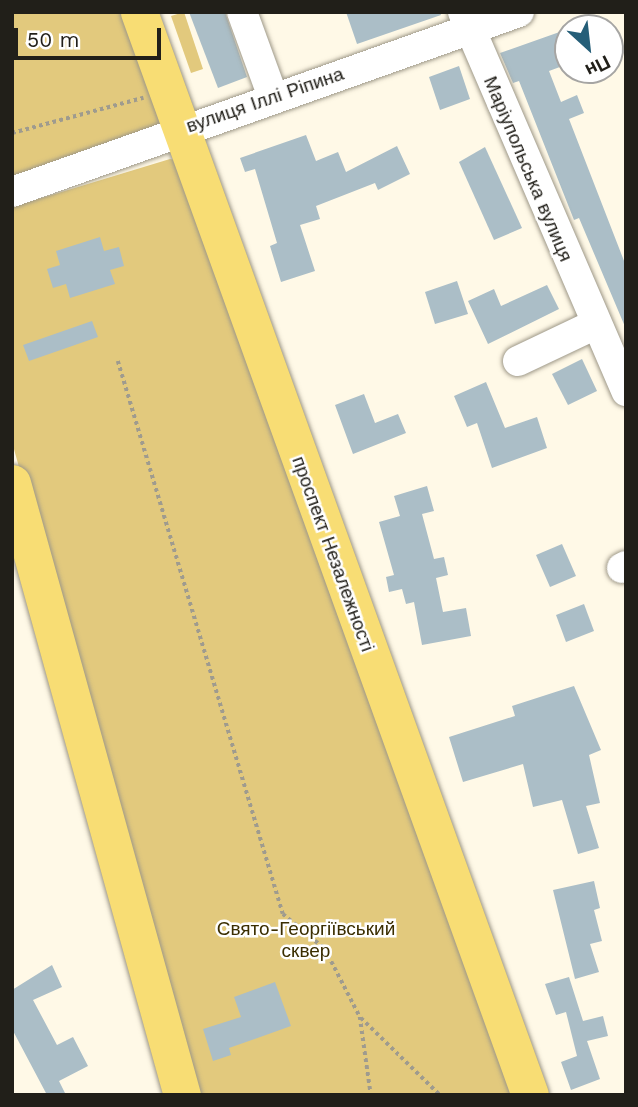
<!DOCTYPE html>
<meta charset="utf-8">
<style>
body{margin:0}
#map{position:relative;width:638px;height:1107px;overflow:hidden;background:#fff9e7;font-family:"Work Sans",sans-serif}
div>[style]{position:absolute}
.green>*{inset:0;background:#e2c97d}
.building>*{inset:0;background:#abbec7}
.path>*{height:3.5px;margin-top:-1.75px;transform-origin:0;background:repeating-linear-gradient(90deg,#9f9b8e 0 3.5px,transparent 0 7px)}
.roads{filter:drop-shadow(0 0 2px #9e9888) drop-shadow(0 0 2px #9e9888)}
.minor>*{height:30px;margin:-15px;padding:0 15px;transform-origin:15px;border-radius:15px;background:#fff}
.major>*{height:37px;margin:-18.5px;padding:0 18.5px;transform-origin:18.5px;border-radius:18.5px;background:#f8dd74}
span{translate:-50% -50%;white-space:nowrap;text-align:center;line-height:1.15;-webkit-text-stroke:5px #fff;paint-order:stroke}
.street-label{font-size:19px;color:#211f19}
.park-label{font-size:19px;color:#3b2e01}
.frame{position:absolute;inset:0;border:14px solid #211f19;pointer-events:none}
.north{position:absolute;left:554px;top:14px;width:70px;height:70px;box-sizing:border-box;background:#fff;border:2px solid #a6a5a3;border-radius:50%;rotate:153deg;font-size:19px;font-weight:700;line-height:28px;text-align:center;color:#211f19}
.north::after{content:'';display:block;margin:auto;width:24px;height:32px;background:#255e78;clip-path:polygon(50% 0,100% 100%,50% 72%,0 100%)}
.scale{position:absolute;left:14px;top:28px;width:147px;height:32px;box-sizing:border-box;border:4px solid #211f19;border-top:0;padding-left:9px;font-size:21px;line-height:24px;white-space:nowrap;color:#211f19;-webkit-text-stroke:5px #fff;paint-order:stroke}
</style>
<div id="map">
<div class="green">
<i style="clip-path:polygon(12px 12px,122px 12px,161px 125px,12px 181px)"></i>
<i style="clip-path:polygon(184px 12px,203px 69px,191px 73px,171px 16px)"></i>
<i style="clip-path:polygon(170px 159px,176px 160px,521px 1095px,194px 1095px,12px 442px,12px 207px)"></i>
</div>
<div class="building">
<i style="clip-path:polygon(189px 12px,225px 12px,247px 77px,218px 88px)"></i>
<i style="clip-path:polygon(346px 12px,440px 12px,441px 15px,357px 44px)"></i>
<i style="clip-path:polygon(568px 29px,568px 64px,549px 71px,561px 102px,577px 95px,584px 113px,569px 119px,626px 266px,626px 329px,579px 218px,574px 220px,519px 81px,513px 83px,500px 53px)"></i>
<i style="clip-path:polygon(459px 66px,470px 99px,440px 110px,429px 77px)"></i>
<i style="clip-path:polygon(306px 135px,316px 161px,338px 152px,346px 172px,397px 146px,410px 174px,378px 190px,375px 183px,316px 206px,320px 219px,300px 225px,315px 271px,281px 282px,270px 246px,277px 243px,255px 169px,245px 172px,240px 158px)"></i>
<i style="clip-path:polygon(485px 147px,522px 228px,494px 240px,459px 162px)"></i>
<i style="clip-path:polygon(100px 237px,104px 251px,119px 247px,124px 266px,110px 270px,115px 284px,70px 298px,66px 284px,53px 288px,47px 269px,60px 265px,56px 251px)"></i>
<i style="clip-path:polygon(457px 281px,468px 314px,435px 324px,425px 292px)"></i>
<i style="clip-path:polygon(547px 285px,559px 309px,488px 344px,468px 301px,494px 289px,501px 306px)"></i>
<i style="clip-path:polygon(92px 321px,98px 337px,29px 361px,23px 345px)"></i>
<i style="clip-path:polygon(582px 359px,597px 391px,568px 405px,552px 374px)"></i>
<i style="clip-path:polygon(486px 382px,505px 428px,537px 417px,547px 448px,492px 468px,477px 423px,467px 427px,454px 396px)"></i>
<i style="clip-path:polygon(364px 394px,375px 423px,398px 414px,406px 433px,353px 454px,335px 405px)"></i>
<i style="clip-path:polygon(427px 486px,434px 511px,422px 514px,434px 559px,444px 557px,448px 575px,436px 578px,443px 612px,466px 608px,471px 636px,422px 645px,414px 602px,406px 604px,402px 589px,389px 592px,386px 577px,394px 575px,379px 522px,400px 516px,394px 496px)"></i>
<i style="clip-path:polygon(562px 544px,576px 576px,550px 587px,536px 555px)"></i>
<i style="clip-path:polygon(584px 604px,594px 631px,566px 642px,556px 615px)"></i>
<i style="clip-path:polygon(574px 686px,601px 750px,589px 755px,600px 803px,586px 806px,599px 848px,578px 854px,562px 800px,533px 807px,523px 764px,463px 782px,449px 737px,515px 716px,512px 706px)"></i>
<i style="clip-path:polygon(594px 881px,600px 908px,594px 910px,602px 941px,590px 944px,599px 972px,575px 979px,553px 890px)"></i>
<i style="clip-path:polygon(52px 965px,62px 987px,33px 1000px,57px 1045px,73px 1037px,88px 1066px,59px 1081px,66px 1095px,47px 1095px,12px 1029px,12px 990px)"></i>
<i style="clip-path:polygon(569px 977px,583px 1021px,603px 1016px,608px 1036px,587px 1041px,600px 1079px,571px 1090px,561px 1062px,577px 1056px,566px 1012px,556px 1015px,545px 984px)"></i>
<i style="clip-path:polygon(275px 982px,291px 1026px,229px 1048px,231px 1055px,213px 1061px,203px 1029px,241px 1017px,234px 997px)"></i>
</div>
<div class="path">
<i style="left:12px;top:133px;width:136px;rotate:-15deg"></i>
<i style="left:118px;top:361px;width:577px;rotate:73.39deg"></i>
<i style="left:283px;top:914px;width:55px;rotate:39.8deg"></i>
<i style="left:325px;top:949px;width:76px;rotate:62.8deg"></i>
<i style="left:360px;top:1017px;width:79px;rotate:82deg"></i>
<i style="left:361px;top:1018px;width:110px;rotate:44.3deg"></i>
</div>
<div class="roads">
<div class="minor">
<i style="left:242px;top:12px;width:90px;rotate:70deg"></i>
<i style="left:463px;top:12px;width:413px;rotate:66.7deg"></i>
<i style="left:12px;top:192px;width:538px;rotate:-19.55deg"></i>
<i style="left:518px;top:361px;width:86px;rotate:-25.4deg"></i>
<i style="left:622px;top:568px;width:4px;rotate:-27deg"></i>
</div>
<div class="major">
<i style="left:139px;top:12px;width:1151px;rotate:70.15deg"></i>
<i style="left:12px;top:483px;width:635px;rotate:74.48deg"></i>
</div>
</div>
<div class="street-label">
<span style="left:265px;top:100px;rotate:-19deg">вулиця Іллі Ріпина</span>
<span style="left:528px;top:169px;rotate:67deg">Маріупольська вулиця</span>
<span style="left:333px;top:554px;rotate:70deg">проспект Незалежності</span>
</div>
<div class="park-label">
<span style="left:306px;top:940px">Свято-Георгіївський<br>сквер</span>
</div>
<div class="frame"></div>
<div class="north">Пн</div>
<div class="scale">50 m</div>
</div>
